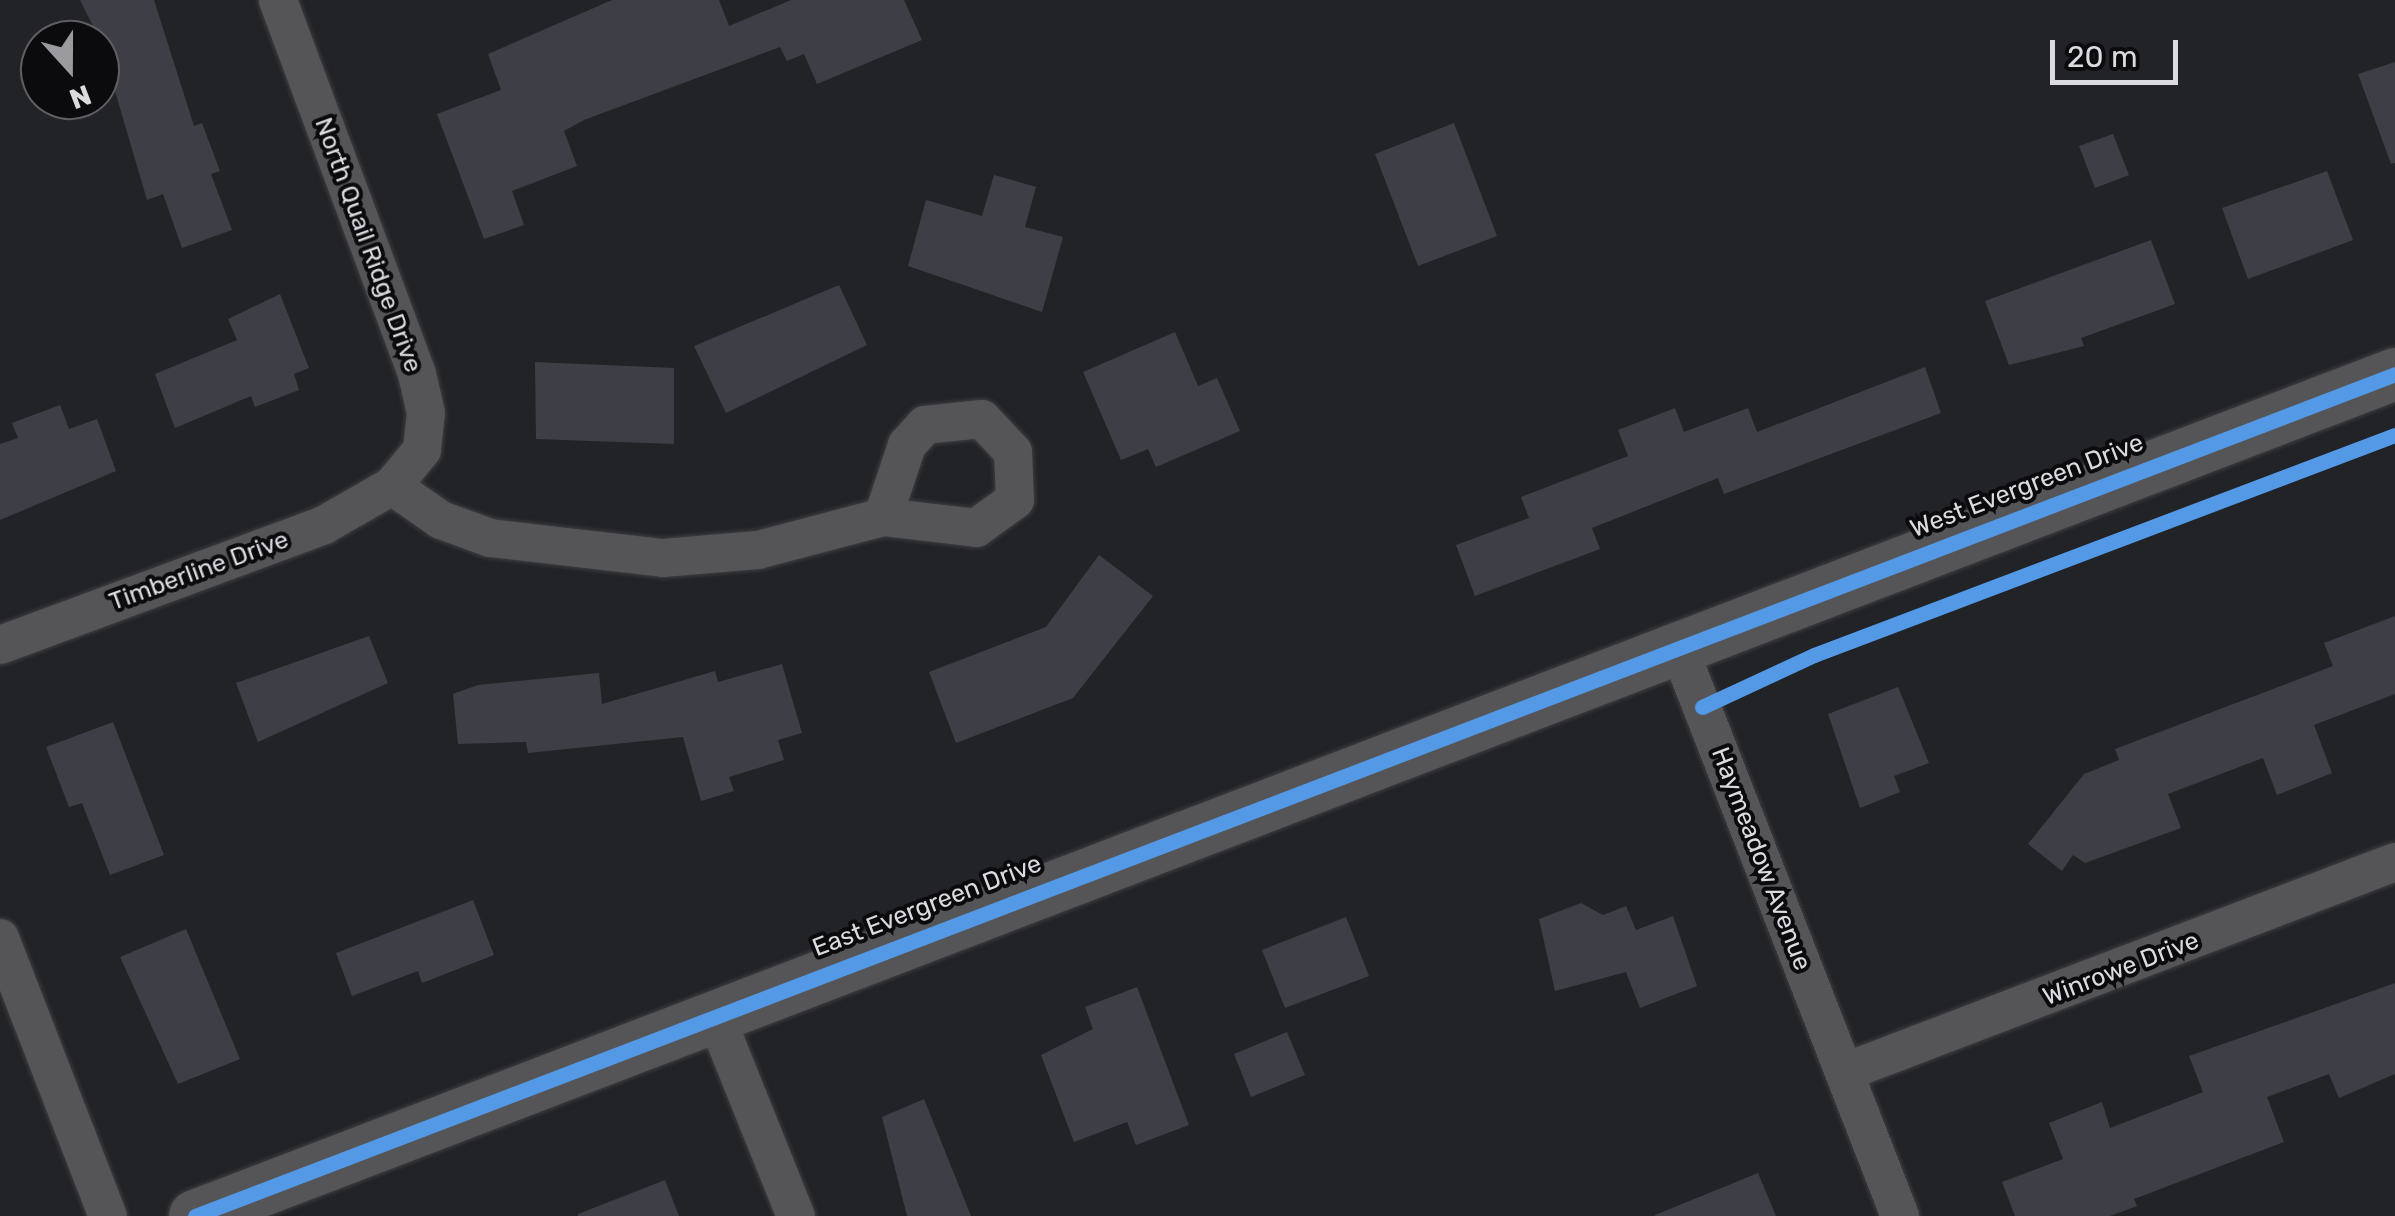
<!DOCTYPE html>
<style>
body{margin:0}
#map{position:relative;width:2395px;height:1216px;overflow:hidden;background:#222327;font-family:Rubik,sans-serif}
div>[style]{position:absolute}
.building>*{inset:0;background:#3e3e46}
.roads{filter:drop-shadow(0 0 2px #3d3e41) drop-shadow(0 0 2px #3d3e41)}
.street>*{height:38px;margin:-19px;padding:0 19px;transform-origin:19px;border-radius:19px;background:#555557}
.secondary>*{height:52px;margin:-26px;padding:0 26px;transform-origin:26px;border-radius:26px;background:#555557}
.cycleway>*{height:15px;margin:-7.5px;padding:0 7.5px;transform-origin:7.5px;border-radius:7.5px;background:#5399e6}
span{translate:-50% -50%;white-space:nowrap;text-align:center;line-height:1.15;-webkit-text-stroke:8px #0b0b0e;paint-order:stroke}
.street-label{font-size:25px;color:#dadadf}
.north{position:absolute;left:20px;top:20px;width:100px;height:100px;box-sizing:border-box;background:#0b0b0e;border:2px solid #5e5e62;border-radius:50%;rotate:159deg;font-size:28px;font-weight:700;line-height:40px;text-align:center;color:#dadadf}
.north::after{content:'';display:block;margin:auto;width:35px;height:45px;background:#9a9a9f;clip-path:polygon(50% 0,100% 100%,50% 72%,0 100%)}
.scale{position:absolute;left:2050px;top:40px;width:128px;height:45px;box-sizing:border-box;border:5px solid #dadadf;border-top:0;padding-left:12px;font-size:30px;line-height:35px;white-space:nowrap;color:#dadadf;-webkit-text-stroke:8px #0b0b0e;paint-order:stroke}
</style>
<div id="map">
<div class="building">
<i style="clip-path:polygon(80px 0,154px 0,194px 126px,202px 123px,220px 171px,211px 174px,232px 230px,182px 248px,163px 194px,147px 200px,100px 40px)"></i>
<i style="clip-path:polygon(612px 0,719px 0,729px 26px,791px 0,904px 0,922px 40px,817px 84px,804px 54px,787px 61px,780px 47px,584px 120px,564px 131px,577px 166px,512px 191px,524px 225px,484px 239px,437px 114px,501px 90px,488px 54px)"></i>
<i style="clip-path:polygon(2395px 62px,2395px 163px,2391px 164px,2358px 74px)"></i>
<i style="clip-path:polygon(1454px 123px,1497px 236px,1418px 266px,1375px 154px)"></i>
<i style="clip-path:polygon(2113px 134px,2129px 175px,2095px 188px,2079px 146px)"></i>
<i style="clip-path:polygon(2327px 171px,2353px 240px,2248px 279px,2222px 208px)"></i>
<i style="clip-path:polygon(994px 175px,1036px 187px,1025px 227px,1063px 237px,1042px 312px,908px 266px,926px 200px,982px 216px)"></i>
<i style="clip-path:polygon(2151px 240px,2175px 304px,2081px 338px,2084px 346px,2009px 365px,1985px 301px)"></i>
<i style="clip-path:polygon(839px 285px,867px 345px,726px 413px,694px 346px)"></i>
<i style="clip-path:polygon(280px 294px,309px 368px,294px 374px,299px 390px,255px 407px,251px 396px,175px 428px,155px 374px,237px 340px,228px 319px)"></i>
<i style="clip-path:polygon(1175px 332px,1198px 386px,1217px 378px,1240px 431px,1156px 467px,1148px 449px,1121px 460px,1083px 372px)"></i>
<i style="clip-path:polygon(535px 362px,674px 368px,674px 444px,536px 439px)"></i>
<i style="clip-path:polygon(1925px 367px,1941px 413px,1724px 494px,1718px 478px,1592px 528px,1600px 549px,1475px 596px,1456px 545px,1529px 518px,1521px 497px,1628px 456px,1618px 430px,1675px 408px,1684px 432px,1748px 408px,1757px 432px)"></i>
<i style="clip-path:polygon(60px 405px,69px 429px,97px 419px,116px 471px,0 520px,0 444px,18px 438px,12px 423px)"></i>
<i style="clip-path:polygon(1099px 555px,1153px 596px,1073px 698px,956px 743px,929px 672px,1046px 627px)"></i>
<i style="clip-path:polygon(2395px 616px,2395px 694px,2314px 725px,2332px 773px,2277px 795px,2263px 758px,2168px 794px,2181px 828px,2085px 863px,2073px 855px,2062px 871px,2028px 844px,2084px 774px,2119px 760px,2115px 749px,2333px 666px,2324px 643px)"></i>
<i style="clip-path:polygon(369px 636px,388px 683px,258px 742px,236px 683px)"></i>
<i style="clip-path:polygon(782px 664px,802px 733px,778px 740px,784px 760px,729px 777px,734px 791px,701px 801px,683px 737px,528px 753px,526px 742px,458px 744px,453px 694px,478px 685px,599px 673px,602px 704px,715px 671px,718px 682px)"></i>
<i style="clip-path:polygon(1898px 687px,1929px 763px,1894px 776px,1900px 792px,1860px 808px,1828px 714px)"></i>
<i style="clip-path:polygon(113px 722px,164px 855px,110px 875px,82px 803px,69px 807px,46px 747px)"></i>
<i style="clip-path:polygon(473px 900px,494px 955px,422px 983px,418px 971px,352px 996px,336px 953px)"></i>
<i style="clip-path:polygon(1581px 903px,1603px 915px,1626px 906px,1636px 930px,1673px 916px,1697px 986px,1640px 1008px,1626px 972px,1555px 991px,1539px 919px)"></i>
<i style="clip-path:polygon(1346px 917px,1369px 976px,1285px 1008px,1262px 950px)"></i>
<i style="clip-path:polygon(186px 929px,240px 1059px,178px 1084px,120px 957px)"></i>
<i style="clip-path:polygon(2395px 983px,2395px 1074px,2339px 1098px,2329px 1074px,2267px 1097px,2284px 1142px,2134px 1199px,2137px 1206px,2110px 1216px,2015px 1216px,2002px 1182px,2063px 1159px,2049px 1123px,2102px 1102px,2110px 1128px,2203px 1092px,2189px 1056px)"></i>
<i style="clip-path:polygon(1137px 987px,1189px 1125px,1136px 1145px,1127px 1122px,1074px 1142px,1041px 1055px,1093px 1029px,1085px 1007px)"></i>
<i style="clip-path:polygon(1287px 1032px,1305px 1075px,1251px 1097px,1234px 1054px)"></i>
<i style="clip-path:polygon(924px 1099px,971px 1216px,907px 1216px,882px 1117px)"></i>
<i style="clip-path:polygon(1758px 1173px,1776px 1216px,1655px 1216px,1655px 1215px)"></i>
<i style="clip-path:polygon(665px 1180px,679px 1216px,578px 1216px,578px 1214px)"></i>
</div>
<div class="roads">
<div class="street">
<i style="left:392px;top:486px;width:60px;rotate:34.8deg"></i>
<i style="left:441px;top:520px;width:52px;rotate:20.2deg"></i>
<i style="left:490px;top:538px;width:174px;rotate:6.6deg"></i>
<i style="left:663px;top:558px;width:95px;rotate:-4.8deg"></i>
<i style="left:758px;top:550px;width:129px;rotate:-14.8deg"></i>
<i style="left:883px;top:517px;width:94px;rotate:6.7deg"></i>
<i style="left:976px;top:528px;width:48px;rotate:-35.7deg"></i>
<i style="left:1015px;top:500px;width:48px;rotate:-92.4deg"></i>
<i style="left:1013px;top:452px;width:45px;rotate:-133.2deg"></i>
<i style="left:982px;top:419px;width:57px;rotate:174deg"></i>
<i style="left:925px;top:425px;width:27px;rotate:132deg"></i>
<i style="left:907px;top:445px;width:76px;rotate:108.4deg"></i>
<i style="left:0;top:645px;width:346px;rotate:-20.3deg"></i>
<i style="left:324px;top:525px;width:78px;rotate:-29.8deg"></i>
<i style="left:392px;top:486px;width:47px;rotate:-50.2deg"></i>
<i style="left:422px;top:450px;width:37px;rotate:-84deg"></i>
<i style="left:426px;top:413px;width:40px;rotate:-103deg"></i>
<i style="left:417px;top:374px;width:399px;rotate:-110.4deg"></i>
<i style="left:1678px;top:646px;width:612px;rotate:68.72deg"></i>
<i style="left:0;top:938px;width:298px;rotate:68.8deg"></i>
<i style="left:715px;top:1015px;width:217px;rotate:68.1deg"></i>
<i style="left:1845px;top:1072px;width:589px;rotate:-20.9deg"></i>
</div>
<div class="secondary">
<i style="left:195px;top:1216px;width:2356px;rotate:-20.94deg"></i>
</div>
</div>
<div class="cycleway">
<i style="left:1702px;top:707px;width:123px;rotate:-24.9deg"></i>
<i style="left:1814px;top:655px;width:621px;rotate:-20.74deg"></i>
<i style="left:195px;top:1216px;width:2356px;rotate:-20.94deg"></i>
</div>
<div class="street-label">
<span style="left:368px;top:245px;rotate:70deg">North Quail Ridge Drive</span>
<span style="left:2027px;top:486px;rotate:-21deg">West Evergreen Drive</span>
<span style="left:199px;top:571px;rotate:-20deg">Timberline Drive</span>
<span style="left:1761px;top:859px;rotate:69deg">Haymeadow Avenue</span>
<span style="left:927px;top:906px;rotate:-21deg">East Evergreen Drive</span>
<span style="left:2121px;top:969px;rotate:-21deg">Winrowe Drive</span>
</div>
<div class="north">N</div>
<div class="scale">20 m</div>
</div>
